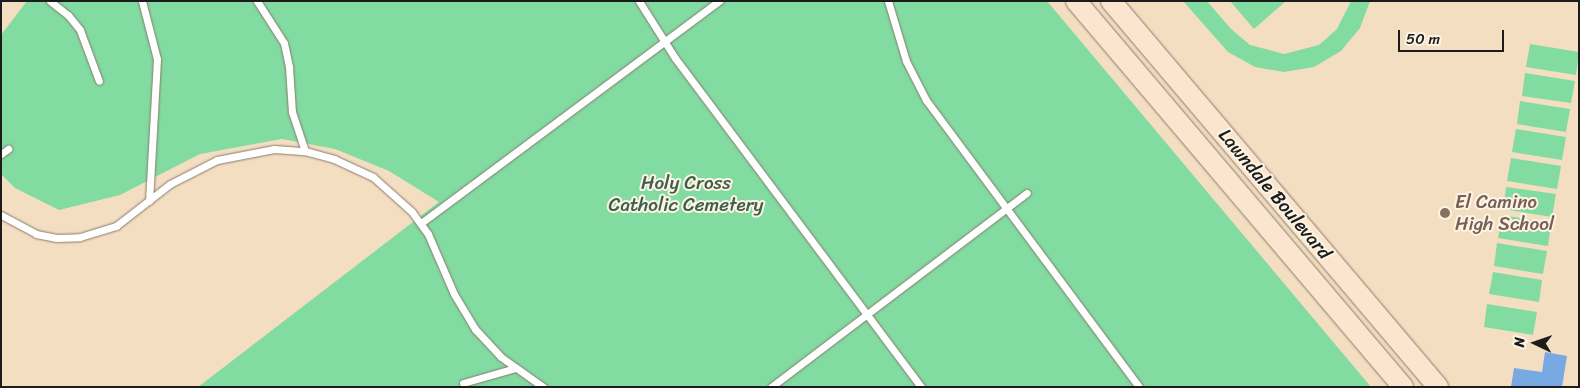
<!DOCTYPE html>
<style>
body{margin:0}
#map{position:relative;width:1580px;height:388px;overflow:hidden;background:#f4dec1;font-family:Sriracha,sans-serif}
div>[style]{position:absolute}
.green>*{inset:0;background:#82dba1}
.water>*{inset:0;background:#78a9e3}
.roads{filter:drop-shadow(0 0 1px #887d6e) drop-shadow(0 0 1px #887d6e)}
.lane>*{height:7px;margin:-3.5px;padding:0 3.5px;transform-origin:3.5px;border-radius:3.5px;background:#fff}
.secondary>*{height:20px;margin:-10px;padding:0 10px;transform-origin:10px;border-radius:10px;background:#fbe5cf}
.dots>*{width:14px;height:14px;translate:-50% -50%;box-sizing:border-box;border:2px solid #fcf5e5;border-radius:50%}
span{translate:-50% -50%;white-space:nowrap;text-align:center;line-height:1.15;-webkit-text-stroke:4px #fcf5e5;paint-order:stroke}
.park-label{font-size:19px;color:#405f4b}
.street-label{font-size:19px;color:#1c1c1c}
.education-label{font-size:19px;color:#785e54}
.left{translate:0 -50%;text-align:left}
.frame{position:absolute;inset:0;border:2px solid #1c1c1c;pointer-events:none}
.north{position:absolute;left:1510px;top:318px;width:50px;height:50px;-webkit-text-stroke:4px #fcf5e5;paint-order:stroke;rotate:273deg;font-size:14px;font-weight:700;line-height:20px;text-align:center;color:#1c1c1c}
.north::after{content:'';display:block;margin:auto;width:18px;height:22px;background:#1c1c1c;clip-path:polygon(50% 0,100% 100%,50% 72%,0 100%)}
.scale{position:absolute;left:1398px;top:30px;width:106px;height:22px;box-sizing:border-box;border:2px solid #1c1c1c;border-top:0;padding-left:6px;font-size:15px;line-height:18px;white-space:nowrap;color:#1c1c1c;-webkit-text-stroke:4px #fcf5e5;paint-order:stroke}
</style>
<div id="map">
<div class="green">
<i style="clip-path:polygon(27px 1px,1047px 1px,1371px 387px,198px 387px,439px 202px,389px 171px,335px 149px,282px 139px,200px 154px,120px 195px,59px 210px,15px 188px,1px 174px,1px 35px)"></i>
<i style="clip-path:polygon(1183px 1px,1207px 1px,1231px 29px,1250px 45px,1284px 54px,1319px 45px,1337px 29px,1351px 1px,1370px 1px,1360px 28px,1341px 51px,1314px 67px,1284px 72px,1255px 67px,1228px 52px)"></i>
<i style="clip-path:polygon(1230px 1px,1286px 1px,1254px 29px)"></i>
<i style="clip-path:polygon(1530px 44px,1579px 52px,1576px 75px,1526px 67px)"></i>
<i style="clip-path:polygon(1525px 73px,1575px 81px,1571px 103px,1522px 96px)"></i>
<i style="clip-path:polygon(1520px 101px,1570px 109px,1566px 132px,1517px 124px)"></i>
<i style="clip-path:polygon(1516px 129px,1566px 137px,1562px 160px,1512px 152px)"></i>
<i style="clip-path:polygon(1511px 158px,1561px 166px,1557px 189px,1507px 181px)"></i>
<i style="clip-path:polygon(1506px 187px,1556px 194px,1552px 217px,1503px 209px)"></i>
<i style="clip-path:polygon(1502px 215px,1551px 223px,1548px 246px,1498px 238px)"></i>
<i style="clip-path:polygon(1497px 243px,1547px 251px,1543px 274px,1494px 266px)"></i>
<i style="clip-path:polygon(1493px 272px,1542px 280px,1539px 302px,1489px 294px)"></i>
<i style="clip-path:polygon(1487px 304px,1537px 312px,1533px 335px,1484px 327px)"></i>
</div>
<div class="water">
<i style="clip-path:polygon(1545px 352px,1567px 356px,1562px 387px,1511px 387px,1514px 368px,1542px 372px)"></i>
</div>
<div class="roads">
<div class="lane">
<i style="left:50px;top:1px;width:23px;rotate:38deg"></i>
<i style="left:68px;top:15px;width:19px;rotate:51deg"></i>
<i style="left:80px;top:30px;width:54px;rotate:69.6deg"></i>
<i style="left:142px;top:1px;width:60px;rotate:75.5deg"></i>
<i style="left:157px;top:59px;width:142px;rotate:93.2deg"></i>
<i style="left:257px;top:1px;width:50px;rotate:57.3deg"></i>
<i style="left:284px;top:43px;width:25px;rotate:78deg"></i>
<i style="left:289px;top:67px;width:45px;rotate:86.2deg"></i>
<i style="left:292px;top:112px;width:41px;rotate:71.6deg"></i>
<i style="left:639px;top:1px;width:67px;rotate:57.7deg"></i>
<i style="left:675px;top:58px;width:411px;rotate:53.2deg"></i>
<i style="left:888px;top:1px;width:63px;rotate:73.3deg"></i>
<i style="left:906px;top:61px;width:44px;rotate:62.9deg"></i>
<i style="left:926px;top:100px;width:357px;rotate:53.4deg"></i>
<i style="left:1px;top:154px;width:9px;rotate:-36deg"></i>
<i style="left:1px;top:215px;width:40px;rotate:28deg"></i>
<i style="left:36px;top:234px;width:21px;rotate:11deg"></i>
<i style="left:57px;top:238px;width:23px;rotate:-2deg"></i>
<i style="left:80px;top:237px;width:38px;rotate:-17deg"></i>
<i style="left:116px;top:226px;width:68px;rotate:-37.9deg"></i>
<i style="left:170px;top:184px;width:53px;rotate:-27.1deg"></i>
<i style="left:217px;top:160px;width:58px;rotate:-10.9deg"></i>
<i style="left:274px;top:149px;width:31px;rotate:4deg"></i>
<i style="left:305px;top:151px;width:30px;rotate:15deg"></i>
<i style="left:334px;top:159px;width:43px;rotate:24.8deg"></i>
<i style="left:373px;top:177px;width:52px;rotate:41.9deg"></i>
<i style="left:412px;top:212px;width:27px;rotate:54deg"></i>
<i style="left:428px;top:234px;width:65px;rotate:66.6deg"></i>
<i style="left:454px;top:294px;width:41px;rotate:59deg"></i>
<i style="left:475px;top:329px;width:38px;rotate:47deg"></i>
<i style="left:501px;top:357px;width:52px;rotate:35.5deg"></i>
<i style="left:421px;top:223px;width:372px;rotate:-36.7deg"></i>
<i style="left:463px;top:383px;width:54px;rotate:-16.1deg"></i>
<i style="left:771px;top:387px;width:321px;rotate:-37.2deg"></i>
</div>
<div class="secondary">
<i style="left:1076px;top:1px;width:506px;rotate:49.73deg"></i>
<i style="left:1111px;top:1px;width:506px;rotate:49.73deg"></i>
</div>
</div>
<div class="dots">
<i style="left:1445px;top:213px;background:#8d6e63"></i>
</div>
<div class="park-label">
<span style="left:686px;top:194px">Holy Cross<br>Catholic Cemetery</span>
</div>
<div class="street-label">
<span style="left:1275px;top:194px;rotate:50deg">Lawndale Boulevard</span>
</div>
<div class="education-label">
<span class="left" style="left:1455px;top:213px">El Camino<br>High School</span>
</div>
<div class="frame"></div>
<div class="north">N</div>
<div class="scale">50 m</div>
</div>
